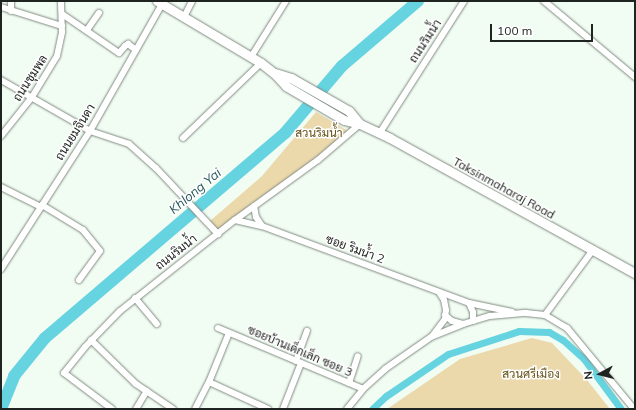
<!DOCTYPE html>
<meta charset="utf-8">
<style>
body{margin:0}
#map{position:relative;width:636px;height:410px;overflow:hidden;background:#f1fcf2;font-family:Mulish,Sarabun,sans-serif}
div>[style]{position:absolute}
.green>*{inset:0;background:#ebd9ac}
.canal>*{height:7px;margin:-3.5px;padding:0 3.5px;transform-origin:3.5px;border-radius:3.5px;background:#65d3e0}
.river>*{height:12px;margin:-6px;padding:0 6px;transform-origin:6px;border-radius:6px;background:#65d3e0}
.roads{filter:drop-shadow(0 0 1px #818b82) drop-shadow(0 0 1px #818b82)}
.street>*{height:6px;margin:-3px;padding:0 3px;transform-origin:3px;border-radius:3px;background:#fff}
.secondary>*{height:9px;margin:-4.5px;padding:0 4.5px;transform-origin:4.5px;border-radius:4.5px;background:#fff}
span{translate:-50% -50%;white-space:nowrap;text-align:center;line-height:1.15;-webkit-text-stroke:3px #fff;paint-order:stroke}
.street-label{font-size:12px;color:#202421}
.park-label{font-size:12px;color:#665218}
.water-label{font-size:13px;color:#28585d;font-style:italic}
.frame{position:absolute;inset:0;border:2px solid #202421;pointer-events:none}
.north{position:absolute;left:580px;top:354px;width:40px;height:40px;-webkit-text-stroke:3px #fff;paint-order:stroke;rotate:263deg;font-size:11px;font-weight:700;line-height:16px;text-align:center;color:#202421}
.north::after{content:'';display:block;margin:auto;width:14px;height:18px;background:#202421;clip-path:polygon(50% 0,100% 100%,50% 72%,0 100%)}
.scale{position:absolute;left:490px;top:24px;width:103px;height:18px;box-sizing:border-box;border:2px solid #202421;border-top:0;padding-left:5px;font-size:12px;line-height:14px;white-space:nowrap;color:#202421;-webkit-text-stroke:3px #fff;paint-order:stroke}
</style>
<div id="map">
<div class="green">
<i style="clip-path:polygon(316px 112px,348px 131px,313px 160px,218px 231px,210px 221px,262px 176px)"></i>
<i style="clip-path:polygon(532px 338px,552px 343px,587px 380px,610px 409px,387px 409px,460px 359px)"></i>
</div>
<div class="canal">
<i style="left:372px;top:409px;width:19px;rotate:-43deg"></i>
<i style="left:386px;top:396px;width:75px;rotate:-34.1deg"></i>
<i style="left:448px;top:354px;width:75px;rotate:-17.9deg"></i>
<i style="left:519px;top:331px;width:30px;rotate:2deg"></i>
<i style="left:549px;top:332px;width:16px;rotate:30deg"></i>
<i style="left:563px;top:340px;width:28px;rotate:42deg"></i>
<i style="left:584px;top:359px;width:62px;rotate:53.5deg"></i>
</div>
<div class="river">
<i style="left:1px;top:409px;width:35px;rotate:-68deg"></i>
<i style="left:14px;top:376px;width:49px;rotate:-50.8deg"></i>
<i style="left:45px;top:338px;width:316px;rotate:-40.5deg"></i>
<i style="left:285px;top:133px;width:88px;rotate:-49.6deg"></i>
<i style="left:342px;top:66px;width:100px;rotate:-40.5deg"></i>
</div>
<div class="roads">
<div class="street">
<i style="left:544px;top:1px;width:119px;rotate:39.9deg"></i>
<i style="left:1px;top:7px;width:64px;rotate:17.3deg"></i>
<i style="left:11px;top:11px;width:10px;rotate:-90deg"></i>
<i style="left:62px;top:14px;width:69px;rotate:34.4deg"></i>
<i style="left:119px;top:53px;width:9px;rotate:-49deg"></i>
<i style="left:125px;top:46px;width:4px;rotate:-34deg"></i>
<i style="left:128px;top:44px;width:10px;rotate:37deg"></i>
<i style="left:184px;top:17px;width:18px;rotate:-63deg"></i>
<i style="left:87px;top:30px;width:21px;rotate:-55deg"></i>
<i style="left:251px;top:57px;width:66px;rotate:-58deg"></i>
<i style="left:1px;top:80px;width:103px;rotate:29.8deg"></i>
<i style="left:90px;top:131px;width:41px;rotate:18.4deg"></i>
<i style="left:129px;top:144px;width:36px;rotate:42deg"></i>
<i style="left:156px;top:168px;width:91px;rotate:46.8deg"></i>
<i style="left:379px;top:134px;width:158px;rotate:-57.4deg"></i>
<i style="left:1px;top:136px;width:50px;rotate:-51.5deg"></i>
<i style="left:32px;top:97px;width:48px;rotate:-58.6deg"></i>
<i style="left:57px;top:56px;width:25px;rotate:-78deg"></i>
<i style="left:62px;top:32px;width:31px;rotate:-92deg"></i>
<i style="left:183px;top:138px;width:108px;rotate:-43.9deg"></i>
<i style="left:1px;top:187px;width:45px;rotate:26.6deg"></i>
<i style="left:42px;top:205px;width:48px;rotate:31.4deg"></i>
<i style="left:83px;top:230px;width:27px;rotate:51deg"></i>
<i style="left:100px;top:251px;width:36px;rotate:126deg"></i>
<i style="left:254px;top:206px;width:11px;rotate:80deg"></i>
<i style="left:256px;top:217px;width:11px;rotate:56deg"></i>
<i style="left:235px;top:220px;width:28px;rotate:13deg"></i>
<i style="left:262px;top:226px;width:221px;rotate:20.4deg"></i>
<i style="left:469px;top:303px;width:44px;rotate:11.8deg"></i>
<i style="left:1px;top:269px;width:164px;rotate:-57.2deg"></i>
<i style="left:90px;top:131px;width:146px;rotate:-60.4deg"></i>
<i style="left:135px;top:298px;width:34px;rotate:50deg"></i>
<i style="left:469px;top:303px;width:10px;rotate:66deg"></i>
<i style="left:473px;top:312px;width:9px;rotate:90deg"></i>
<i style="left:445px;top:315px;width:9px;rotate:41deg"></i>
<i style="left:452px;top:321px;width:11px;rotate:15deg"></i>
<i style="left:545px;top:315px;width:81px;rotate:-53.6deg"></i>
<i style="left:218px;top:328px;width:157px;rotate:22.8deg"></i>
<i style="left:433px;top:335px;width:20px;rotate:-53deg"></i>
<i style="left:445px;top:319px;width:9px;rotate:-84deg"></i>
<i style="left:446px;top:310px;width:10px;rotate:-101deg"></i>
<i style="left:444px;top:300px;width:9px;rotate:-122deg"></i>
<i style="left:91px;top:340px;width:63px;rotate:44.4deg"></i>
<i style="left:136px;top:384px;width:45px;rotate:34deg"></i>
<i style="left:296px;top:361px;width:32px;rotate:-70deg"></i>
<i style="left:209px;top:382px;width:65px;rotate:24.6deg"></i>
<i style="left:349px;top:383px;width:28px;rotate:-72deg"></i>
<i style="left:112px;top:409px;width:60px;rotate:-143.1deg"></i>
<i style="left:64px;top:373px;width:33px;rotate:-51deg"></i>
<i style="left:85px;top:347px;width:50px;rotate:-45.8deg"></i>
<i style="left:120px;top:311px;width:147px;rotate:-38.4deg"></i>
<i style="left:235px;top:220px;width:102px;rotate:-35.9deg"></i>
<i style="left:318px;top:160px;width:55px;rotate:-40.6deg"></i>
<i style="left:136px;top:409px;width:21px;rotate:-59deg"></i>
<i style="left:195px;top:409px;width:30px;rotate:-63deg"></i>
<i style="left:209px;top:382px;width:53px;rotate:-67.8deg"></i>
<i style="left:283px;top:409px;width:49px;rotate:-68.6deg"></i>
<i style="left:347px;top:409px;width:26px;rotate:-51deg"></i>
<i style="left:363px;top:389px;width:30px;rotate:-42deg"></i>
<i style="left:385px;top:369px;width:56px;rotate:-34.8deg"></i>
<i style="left:431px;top:337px;width:35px;rotate:-22deg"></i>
<i style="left:463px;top:324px;width:28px;rotate:-17deg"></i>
<i style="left:490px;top:316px;width:36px;rotate:-5deg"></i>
<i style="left:526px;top:313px;width:19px;rotate:6deg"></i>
<i style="left:545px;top:315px;width:26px;rotate:31deg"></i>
<i style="left:567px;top:328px;width:105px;rotate:50.4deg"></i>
</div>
<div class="secondary">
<i style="left:157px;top:1px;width:121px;rotate:30.8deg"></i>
<i style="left:261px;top:63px;width:16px;rotate:38deg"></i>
<i style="left:274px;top:73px;width:18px;rotate:47deg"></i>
<i style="left:286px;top:86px;width:67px;rotate:30.4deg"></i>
<i style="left:344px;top:120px;width:16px;rotate:14deg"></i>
<i style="left:360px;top:124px;width:33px;rotate:25deg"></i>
<i style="left:390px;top:138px;width:280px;rotate:28.9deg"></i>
<i style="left:275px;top:73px;width:17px;rotate:17deg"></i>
<i style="left:291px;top:78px;width:67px;rotate:29.6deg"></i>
<i style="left:349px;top:111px;width:17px;rotate:50deg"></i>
</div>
</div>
<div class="street-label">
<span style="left:425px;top:41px;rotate:-57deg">ถนนริมน้ำ</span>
<span style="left:30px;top:78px;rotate:-57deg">ถนนชุมพล</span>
<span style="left:75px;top:132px;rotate:-58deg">ถนนยมจินดา</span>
<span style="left:504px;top:188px;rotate:29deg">Taksinmaharaj Road</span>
<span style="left:355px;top:249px;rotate:20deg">ซอย ริมน้ำ 2</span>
<span style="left:176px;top:252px;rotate:-38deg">ถนนริมน้ำ</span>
<span style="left:300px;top:351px;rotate:23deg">ซอยบ้านเด็กเล็ก ซอย 3</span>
</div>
<div class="park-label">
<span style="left:319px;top:133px">สวนริมน้ำ</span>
<span style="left:531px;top:374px">สวนศรีเมือง</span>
</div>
<div class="water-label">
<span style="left:195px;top:191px;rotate:-40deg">Khlong Yai</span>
</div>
<div class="frame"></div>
<div class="north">N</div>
<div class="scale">100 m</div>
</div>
